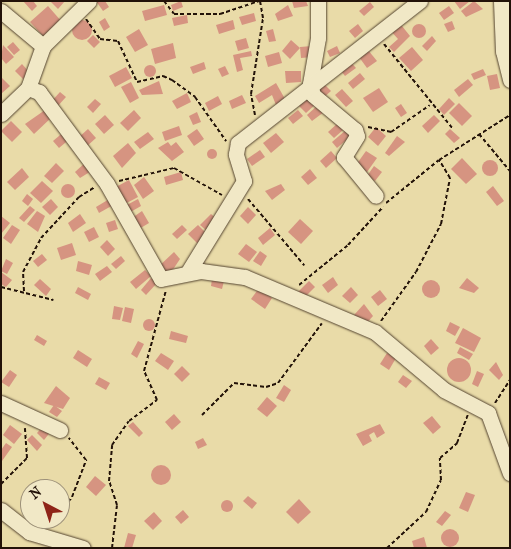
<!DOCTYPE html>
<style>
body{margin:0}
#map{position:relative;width:511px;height:549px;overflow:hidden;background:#e9dba8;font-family:"IM FELL French Canon",serif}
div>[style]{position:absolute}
.building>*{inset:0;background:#d69481}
.round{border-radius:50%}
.path>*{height:2px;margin-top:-1px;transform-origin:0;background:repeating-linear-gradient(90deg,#221208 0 4px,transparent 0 6.5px)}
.roads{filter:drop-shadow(0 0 1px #544430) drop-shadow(0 0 1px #544430)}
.minor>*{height:15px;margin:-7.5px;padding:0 7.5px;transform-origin:7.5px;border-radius:7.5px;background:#f1e8c6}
span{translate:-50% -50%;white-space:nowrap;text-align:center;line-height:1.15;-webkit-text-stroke:4px #f1e8c6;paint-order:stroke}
.frame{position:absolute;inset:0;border:2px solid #221208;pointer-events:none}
.north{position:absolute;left:20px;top:479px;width:50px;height:50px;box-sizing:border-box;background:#f1e8c6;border:1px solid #9e927a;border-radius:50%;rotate:320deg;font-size:14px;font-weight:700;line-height:20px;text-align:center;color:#221208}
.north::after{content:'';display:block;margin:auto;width:18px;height:22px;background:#8f2418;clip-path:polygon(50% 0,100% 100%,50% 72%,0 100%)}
</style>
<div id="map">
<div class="building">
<i style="clip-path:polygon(23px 1px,33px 1px,37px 6px,32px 11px)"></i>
<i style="clip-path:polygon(50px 1px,65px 1px,58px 9px)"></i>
<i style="clip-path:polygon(96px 1px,105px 1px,109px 7px,103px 11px)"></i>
<i style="clip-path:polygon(181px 1px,183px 7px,173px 11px,171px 5px)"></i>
<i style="clip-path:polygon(292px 1px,306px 1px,308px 6px,294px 8px)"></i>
<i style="clip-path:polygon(454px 1px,470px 1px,460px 9px)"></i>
<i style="clip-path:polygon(474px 1px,483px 9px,466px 17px,461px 11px)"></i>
<i style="clip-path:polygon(370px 2px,374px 7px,364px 16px,359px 11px)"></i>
<i style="clip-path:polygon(164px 5px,167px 15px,145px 21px,142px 11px)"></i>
<i style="clip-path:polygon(288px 5px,293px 16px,278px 21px,275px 14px)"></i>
<i style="clip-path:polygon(48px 6px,62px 22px,44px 37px,30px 22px)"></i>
<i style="clip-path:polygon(449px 6px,454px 13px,444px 20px,439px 13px)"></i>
<i style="clip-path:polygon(254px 13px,256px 21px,242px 25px,239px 17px)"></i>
<i style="clip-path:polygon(187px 15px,188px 23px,174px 26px,172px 18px)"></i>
<i style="clip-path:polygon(105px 18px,110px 27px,104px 31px,99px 22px)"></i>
<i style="clip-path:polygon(233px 20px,235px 29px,219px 34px,216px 25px)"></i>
<i class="round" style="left:72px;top:20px;width:20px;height:20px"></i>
<i style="clip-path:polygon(398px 21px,410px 36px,394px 52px,389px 47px,398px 39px,389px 29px)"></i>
<i style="clip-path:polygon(452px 21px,455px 29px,448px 32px,444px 24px)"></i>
<i style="clip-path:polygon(358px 24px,363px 31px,355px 38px,349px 31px)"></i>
<i class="round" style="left:412px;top:24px;width:14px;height:14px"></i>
<i style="clip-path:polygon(139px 29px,148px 45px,135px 52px,126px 37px)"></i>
<i style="clip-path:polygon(273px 29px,276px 41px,269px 42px,266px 31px)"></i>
<i style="clip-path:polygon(93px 35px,100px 42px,94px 48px,87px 41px)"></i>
<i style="clip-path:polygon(432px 36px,436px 41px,427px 51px,422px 46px)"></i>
<i style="clip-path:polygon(246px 38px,249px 48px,238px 51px,235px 41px)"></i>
<i style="clip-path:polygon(291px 40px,300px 48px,290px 59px,282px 51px)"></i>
<i style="clip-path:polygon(13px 42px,20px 50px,14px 55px,7px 47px)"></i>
<i style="clip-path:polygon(173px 43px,176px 58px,155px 64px,151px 49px)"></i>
<i style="clip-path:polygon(3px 45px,14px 57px,6px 64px,1px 58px)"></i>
<i style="clip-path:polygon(312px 46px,313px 57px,301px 58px,300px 47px)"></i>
<i style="clip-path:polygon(337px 46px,340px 53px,330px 57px,327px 51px)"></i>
<i style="clip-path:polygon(412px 47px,423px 60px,411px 71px,399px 58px)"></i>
<i style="clip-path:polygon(368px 50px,377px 61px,367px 68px,359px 57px)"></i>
<i style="clip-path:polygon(251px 51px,252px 56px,240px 58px,243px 70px,237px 72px,233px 55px)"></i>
<i style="clip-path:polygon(279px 52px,282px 63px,268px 67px,265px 56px)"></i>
<i style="clip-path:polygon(348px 59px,356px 68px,345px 76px,338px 67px)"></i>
<i style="clip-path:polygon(204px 62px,206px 69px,193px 74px,190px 67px)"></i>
<i style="clip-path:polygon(22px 64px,30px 73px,23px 79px,15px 71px)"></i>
<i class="round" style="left:144px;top:65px;width:12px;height:12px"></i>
<i style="clip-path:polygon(225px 66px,229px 74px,222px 77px,218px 69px)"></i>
<i style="clip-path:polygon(126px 67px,132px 78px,115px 87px,109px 76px)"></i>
<i style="clip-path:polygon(483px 69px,486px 75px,474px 80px,471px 74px)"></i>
<i style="clip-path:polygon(285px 71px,301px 71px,301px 82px,286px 83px)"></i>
<i style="clip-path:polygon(360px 73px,365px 79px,353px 89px,348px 83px)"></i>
<i style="clip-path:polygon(497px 74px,500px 88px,490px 90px,487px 76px)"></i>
<i style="clip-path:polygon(1px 77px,10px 86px,1px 94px)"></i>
<i style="clip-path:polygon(468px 79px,473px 85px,459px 97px,454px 90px)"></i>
<i style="clip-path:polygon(159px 81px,163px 94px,142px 95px,139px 90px)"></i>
<i style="clip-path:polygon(131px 82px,139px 98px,130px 103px,121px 87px)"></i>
<i style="clip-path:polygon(276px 83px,285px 99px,276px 105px,272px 95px,259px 103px,255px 96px)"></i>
<i style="clip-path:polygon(323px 83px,331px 91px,322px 99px,315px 91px)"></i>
<i style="clip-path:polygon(379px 88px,388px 102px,373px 112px,363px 98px)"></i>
<i style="clip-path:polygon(342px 89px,353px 101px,346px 107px,335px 95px)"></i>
<i style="clip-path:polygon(60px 92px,66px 97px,56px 108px,50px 103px)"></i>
<i style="clip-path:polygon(187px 93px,191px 102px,177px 109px,172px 101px)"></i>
<i style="clip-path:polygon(242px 95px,246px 103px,232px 109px,229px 101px)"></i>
<i style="clip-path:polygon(310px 95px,317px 103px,306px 113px,299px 106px)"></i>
<i style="clip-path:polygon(218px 96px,222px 104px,209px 111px,205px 103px)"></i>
<i style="clip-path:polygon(449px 98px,455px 104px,444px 115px,439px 109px)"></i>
<i style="clip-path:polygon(95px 99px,101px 104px,93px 113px,87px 107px)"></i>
<i style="clip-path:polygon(459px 103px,472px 116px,462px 126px,449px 113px)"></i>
<i style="clip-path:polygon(401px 104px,407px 113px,401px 117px,395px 108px)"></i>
<i style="clip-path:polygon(318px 105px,324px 112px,312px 121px,307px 115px)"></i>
<i style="clip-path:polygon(45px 110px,52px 117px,34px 134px,25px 124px)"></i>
<i style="clip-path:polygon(134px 110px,141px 118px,128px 131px,120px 123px)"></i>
<i style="clip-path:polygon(298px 110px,303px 116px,293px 124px,288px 118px)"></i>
<i style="clip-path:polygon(197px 112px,201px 122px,193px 125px,189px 116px)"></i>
<i style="clip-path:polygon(105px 115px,114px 125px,104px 134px,95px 124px)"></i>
<i style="clip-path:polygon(434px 115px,440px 121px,428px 133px,422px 126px)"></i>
<i style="clip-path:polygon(11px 121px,22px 132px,12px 142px,1px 131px)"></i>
<i style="clip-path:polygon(338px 123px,343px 130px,334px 138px,328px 132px)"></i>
<i style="clip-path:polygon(179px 126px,182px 135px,165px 141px,162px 132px)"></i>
<i style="clip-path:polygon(376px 127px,386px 136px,378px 146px,368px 137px)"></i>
<i style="clip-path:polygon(88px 129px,96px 138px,86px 147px,78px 138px)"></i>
<i style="clip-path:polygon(197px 129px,204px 139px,194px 146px,187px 136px)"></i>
<i style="clip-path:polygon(450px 129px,460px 138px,454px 143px,445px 134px)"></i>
<i style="clip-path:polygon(66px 130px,72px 137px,59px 148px,53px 141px)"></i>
<i style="clip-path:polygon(346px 130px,351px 136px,337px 148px,332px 142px)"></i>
<i style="clip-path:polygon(148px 132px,154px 139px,140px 149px,134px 142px)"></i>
<i style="clip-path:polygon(276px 133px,284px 142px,271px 153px,263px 143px)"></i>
<i style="clip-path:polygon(397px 136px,405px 142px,389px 156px,385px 153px)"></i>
<i style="clip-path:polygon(168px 142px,171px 146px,176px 142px,184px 152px,172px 161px,158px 148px)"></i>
<i style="clip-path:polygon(128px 143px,136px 153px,122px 168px,113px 156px)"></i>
<i class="round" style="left:207px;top:149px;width:10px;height:10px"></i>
<i style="clip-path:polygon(260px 150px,265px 157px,252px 166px,247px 159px)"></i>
<i style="clip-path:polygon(331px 151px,337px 158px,326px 168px,320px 161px)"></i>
<i style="clip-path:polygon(366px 151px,377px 158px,367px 172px,356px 165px)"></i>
<i style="clip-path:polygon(462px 158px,477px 174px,466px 184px,451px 169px)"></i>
<i class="round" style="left:482px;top:160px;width:16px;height:16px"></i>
<i style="clip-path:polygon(86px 162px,93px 170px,80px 178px,75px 172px)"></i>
<i style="clip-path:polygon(56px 163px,64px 171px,52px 183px,44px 176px)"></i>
<i style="clip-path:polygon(374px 166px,382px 172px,375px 181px,367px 176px)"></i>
<i style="clip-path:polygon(22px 168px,29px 177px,15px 190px,7px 182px)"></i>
<i style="clip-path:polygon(310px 169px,317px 178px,308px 185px,301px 177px)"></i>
<i style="clip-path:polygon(181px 172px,183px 180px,166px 185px,164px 177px)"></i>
<i style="clip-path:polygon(144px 177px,154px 191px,143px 199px,134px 185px)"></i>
<i style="clip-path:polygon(129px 180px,138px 197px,123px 205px,114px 188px)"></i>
<i style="clip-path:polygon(42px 181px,53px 191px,41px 203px,30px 193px)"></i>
<i class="round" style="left:61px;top:184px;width:14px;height:14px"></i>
<i style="clip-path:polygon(281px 184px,285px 190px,272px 200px,265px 191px)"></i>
<i style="clip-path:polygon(493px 186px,504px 201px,497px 206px,486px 192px)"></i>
<i style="clip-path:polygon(27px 194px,33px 199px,28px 206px,22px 201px)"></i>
<i style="clip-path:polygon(111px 198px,115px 204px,99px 213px,96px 207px)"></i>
<i style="clip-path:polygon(51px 199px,58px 207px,50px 215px,42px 207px)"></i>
<i style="clip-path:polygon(138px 199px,141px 206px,127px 214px,123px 207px)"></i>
<i style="clip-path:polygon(30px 206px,35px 210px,24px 222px,19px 218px)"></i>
<i style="clip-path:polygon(248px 207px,256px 215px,248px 224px,240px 216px)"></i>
<i style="clip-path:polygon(37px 211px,45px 216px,38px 232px,27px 224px)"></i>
<i style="clip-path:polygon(142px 211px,149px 223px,139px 229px,132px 218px)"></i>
<i style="clip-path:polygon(80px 214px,86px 223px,73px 232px,68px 223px)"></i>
<i style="clip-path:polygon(211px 214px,218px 220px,207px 231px,200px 225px)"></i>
<i style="clip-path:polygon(1px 216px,10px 223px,1px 234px)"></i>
<i style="clip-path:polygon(300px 219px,313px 231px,301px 244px,288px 232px)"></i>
<i style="clip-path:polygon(115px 220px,118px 229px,109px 232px,106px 223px)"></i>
<i style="clip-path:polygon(12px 225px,20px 230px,11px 244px,3px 238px)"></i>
<i style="clip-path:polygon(182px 225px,187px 230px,177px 239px,172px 234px)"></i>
<i style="clip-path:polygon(198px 225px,208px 235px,198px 244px,188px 234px)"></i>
<i style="clip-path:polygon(94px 227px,99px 237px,89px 242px,84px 232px)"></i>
<i style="clip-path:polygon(270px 228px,275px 235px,263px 245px,258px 238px)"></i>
<i style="clip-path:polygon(107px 240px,115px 249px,108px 256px,100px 247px)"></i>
<i style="clip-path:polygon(72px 243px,76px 255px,61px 260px,57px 248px)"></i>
<i style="clip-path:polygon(246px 244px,257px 252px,249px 262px,238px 254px)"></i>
<i style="clip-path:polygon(260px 251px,267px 256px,261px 266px,253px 261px)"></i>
<i style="clip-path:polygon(174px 252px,180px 259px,174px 268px,168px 274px,156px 269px)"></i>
<i style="clip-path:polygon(42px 254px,47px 260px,38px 267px,33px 261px)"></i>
<i style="clip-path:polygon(121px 256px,125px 261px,116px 269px,111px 264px)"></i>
<i style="clip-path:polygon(6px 259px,13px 263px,7px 274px,1px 271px)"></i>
<i style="clip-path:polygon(78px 261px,92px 265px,89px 275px,76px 271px)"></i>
<i style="clip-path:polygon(107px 266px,112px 272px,100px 281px,95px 274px)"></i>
<i style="clip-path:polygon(145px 270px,151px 276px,136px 289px,130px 282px)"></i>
<i style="clip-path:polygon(1px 272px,12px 280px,6px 287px,1px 284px)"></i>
<i style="clip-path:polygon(333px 277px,338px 285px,328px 293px,322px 285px)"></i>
<i style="clip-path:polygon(151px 278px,157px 283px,146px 295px,141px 290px)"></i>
<i style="clip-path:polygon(467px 278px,479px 288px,474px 293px,459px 288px)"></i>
<i style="clip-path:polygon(40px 279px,51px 289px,46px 296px,34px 285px)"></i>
<i style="clip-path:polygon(212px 279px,224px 281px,222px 289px,211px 286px)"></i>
<i class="round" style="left:422px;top:280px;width:18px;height:18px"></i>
<i style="clip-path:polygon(309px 281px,315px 287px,304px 298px,298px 292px)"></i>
<i style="clip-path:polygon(78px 287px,91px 294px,88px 300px,75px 293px)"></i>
<i style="clip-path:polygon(351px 287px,358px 295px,350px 303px,342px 296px)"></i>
<i style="clip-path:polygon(259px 288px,272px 298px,265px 309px,251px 299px)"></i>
<i style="clip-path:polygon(380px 290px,387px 299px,378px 306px,371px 297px)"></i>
<i style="clip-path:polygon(364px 304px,373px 316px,365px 325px,354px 315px)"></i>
<i style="clip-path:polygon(114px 306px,123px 308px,120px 320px,112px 319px)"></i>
<i style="clip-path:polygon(125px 307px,134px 309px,131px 323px,122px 321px)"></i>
<i class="round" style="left:143px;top:319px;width:12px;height:12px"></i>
<i style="clip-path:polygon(450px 322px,460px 327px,455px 336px,446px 331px)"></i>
<i style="clip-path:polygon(463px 328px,481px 338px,474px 352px,455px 343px)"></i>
<i style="clip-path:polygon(171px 331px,188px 336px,186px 343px,169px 339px)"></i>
<i style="clip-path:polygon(37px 335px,47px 341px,44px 346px,34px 340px)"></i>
<i style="clip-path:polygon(431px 339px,439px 348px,431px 355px,424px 346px)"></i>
<i style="clip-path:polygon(138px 341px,144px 344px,137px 358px,131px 354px)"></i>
<i style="clip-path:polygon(460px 347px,473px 354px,469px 360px,457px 353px)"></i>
<i style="clip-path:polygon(78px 350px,92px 359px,87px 367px,73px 358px)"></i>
<i style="clip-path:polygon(161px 353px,174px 361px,168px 370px,155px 361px)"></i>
<i style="clip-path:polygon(387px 353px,396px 358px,389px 370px,380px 364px)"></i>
<i class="round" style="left:447px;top:358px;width:24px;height:24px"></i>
<i style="clip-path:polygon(496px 362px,503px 375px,499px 380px,489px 370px)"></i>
<i style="clip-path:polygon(182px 366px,190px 374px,182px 382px,174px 374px)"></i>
<i style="clip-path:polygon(10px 370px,17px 375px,9px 387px,1px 382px)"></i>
<i style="clip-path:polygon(477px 371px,484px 374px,478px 387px,472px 384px)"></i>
<i style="clip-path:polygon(403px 375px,412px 381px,406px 388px,398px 382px)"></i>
<i style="clip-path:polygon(99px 377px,110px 383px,106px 390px,95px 384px)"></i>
<i style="clip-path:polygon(284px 385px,291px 390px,284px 402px,276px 398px)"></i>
<i style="clip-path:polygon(56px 386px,70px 398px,63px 409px,44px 403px)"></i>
<i style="clip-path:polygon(267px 397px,277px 406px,267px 417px,257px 409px)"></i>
<i style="clip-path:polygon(54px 405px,62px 411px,57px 417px,49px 412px)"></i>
<i style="clip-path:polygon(174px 414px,181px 422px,172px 430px,165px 422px)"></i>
<i style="clip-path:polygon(432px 416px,441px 427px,433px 434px,423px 423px)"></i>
<i style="clip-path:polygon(133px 422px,143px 433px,139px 437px,128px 426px)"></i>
<i style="clip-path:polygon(45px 424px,52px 430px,44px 440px,37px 433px)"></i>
<i style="clip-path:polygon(380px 424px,385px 433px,377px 438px,374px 432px,369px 435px,372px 441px,363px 446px,356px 434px)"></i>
<i style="clip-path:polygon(10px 425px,22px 434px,14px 444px,3px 435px)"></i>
<i style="clip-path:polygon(32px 435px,42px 445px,37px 451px,27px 440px)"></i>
<i style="clip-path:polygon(203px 438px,207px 445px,198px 449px,195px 442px)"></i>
<i style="clip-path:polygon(6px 443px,12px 447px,2px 461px,1px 450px)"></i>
<i class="round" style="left:151px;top:465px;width:20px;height:20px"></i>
<i style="clip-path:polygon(95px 476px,106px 485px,96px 496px,86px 487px)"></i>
<i style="clip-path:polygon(466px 492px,475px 495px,468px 512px,459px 508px)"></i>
<i style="clip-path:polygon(248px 496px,257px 503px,252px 509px,243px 501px)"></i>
<i style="clip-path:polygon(299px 499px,311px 512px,298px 524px,286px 512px)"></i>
<i class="round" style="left:221px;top:500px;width:12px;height:12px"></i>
<i style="clip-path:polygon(183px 510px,189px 517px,181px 524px,175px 517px)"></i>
<i style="clip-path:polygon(445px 511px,451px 515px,442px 526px,436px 522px)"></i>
<i style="clip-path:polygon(154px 512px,162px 521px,153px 530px,144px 521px)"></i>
<i class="round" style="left:441px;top:529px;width:18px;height:18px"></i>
<i style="clip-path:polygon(128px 533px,136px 535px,132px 548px,124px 548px)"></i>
<i style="clip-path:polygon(424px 537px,427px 548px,414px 548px,412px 541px)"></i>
</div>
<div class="path">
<i style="left:164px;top:1px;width:16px;rotate:52deg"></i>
<i style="left:174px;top:14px;width:46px"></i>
<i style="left:220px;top:14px;width:41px;rotate:-18.4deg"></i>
<i style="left:86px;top:19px;width:24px;rotate:55deg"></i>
<i style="left:100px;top:39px;width:18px;rotate:6deg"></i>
<i style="left:118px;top:41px;width:45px;rotate:65.1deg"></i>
<i style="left:137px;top:82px;width:27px;rotate:-13deg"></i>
<i style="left:163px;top:76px;width:10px;rotate:24deg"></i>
<i style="left:172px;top:80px;width:29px;rotate:36deg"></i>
<i style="left:195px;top:97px;width:54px;rotate:54.8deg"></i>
<i style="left:384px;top:44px;width:109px;rotate:50.9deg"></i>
<i style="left:255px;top:115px;width:21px;rotate:-101deg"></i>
<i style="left:251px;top:94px;width:77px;rotate:-81deg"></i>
<i style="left:263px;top:18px;width:17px;rotate:-100deg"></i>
<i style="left:368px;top:127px;width:24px;rotate:12deg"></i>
<i style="left:391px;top:132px;width:47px;rotate:-34.7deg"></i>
<i style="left:479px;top:134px;width:48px;rotate:50deg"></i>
<i style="left:119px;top:181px;width:57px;rotate:-13.3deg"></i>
<i style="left:174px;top:168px;width:55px;rotate:29.4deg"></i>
<i style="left:248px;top:199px;width:87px;rotate:49.7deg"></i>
<i style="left:386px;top:203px;width:68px;rotate:-39.1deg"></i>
<i style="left:439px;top:160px;width:84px;rotate:-32.4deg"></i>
<i style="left:299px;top:285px;width:63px;rotate:-39.2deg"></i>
<i style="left:348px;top:245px;width:52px;rotate:-47.4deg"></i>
<i style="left:1px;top:287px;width:54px;rotate:14deg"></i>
<i style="left:24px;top:291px;width:19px;rotate:-93deg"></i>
<i style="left:23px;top:272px;width:38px;rotate:-62deg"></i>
<i style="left:41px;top:238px;width:56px;rotate:-47.2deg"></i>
<i style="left:79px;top:197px;width:19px;rotate:-32deg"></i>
<i style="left:381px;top:321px;width:60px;rotate:-54.5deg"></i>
<i style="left:416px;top:272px;width:54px;rotate:-62.5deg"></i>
<i style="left:441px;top:224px;width:47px;rotate:-78.9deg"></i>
<i style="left:450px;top:178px;width:21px;rotate:-121deg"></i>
<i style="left:495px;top:403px;width:27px;rotate:-57deg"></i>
<i style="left:202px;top:415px;width:45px;rotate:-45deg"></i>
<i style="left:234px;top:383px;width:32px;rotate:7deg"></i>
<i style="left:266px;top:387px;width:13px;rotate:-18deg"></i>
<i style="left:278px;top:383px;width:74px;rotate:-53.7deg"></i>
<i style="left:1px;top:484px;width:37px;rotate:-45deg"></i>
<i style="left:27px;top:458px;width:30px;rotate:-94deg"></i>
<i style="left:60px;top:512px;width:19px;rotate:-51deg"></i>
<i style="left:72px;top:497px;width:40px;rotate:-69deg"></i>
<i style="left:86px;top:460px;width:28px;rotate:-128deg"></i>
<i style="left:52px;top:525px;width:6px;rotate:-72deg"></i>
<i style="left:112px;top:548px;width:43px;rotate:-83.4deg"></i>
<i style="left:117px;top:505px;width:25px;rotate:-108deg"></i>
<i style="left:109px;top:481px;width:36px;rotate:-85deg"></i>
<i style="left:112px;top:445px;width:29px;rotate:-55deg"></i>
<i style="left:129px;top:421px;width:35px;rotate:-37deg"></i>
<i style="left:157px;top:400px;width:32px;rotate:-114deg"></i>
<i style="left:144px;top:371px;width:84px;rotate:-74.8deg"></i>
<i style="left:387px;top:548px;width:53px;rotate:-42.7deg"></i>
<i style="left:426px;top:512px;width:35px;rotate:-65deg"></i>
<i style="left:441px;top:480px;width:22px;rotate:-93deg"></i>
<i style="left:440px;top:458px;width:23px;rotate:-41deg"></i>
<i style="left:457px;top:443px;width:30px;rotate:-69deg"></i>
</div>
<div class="roads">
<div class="minor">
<i style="left:318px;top:1px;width:37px;rotate:90deg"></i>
<i style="left:318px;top:38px;width:47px;rotate:99.9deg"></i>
<i style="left:310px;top:84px;width:11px;rotate:75deg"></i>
<i style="left:313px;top:95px;width:55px;rotate:39.8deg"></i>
<i style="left:355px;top:130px;width:6px;rotate:72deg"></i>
<i style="left:357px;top:136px;width:25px;rotate:122deg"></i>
<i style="left:344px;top:157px;width:50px;rotate:50.6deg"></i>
<i style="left:501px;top:1px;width:50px;rotate:87.7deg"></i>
<i style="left:503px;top:51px;width:30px;rotate:76deg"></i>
<i style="left:1px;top:11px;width:55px;rotate:39.8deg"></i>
<i style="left:28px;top:88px;width:45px;rotate:-70.3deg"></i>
<i style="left:43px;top:46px;width:64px;rotate:-44.4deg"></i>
<i style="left:1px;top:114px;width:37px;rotate:-44deg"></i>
<i style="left:28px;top:88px;width:12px;rotate:20deg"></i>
<i style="left:39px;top:92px;width:114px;rotate:53.5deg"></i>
<i style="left:107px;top:184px;width:109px;rotate:60.4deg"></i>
<i style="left:161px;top:279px;width:41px;rotate:-11.3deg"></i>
<i style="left:201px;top:271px;width:44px;rotate:7.8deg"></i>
<i style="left:245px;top:277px;width:141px;rotate:22.9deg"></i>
<i style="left:375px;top:332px;width:90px;rotate:40deg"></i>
<i style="left:444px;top:390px;width:50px;rotate:27.6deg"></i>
<i style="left:488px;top:413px;width:64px;rotate:69.9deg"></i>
<i style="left:188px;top:272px;width:107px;rotate:-58.4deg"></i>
<i style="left:244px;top:181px;width:28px;rotate:-107deg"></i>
<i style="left:236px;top:154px;width:11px;rotate:-80deg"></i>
<i style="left:238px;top:143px;width:231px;rotate:-38deg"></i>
<i style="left:1px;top:403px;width:65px;rotate:24.6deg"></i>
<i style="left:1px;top:510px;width:36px;rotate:38deg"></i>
<i style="left:29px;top:532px;width:56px;rotate:16.5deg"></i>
</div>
</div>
<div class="frame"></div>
<div class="north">N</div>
</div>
